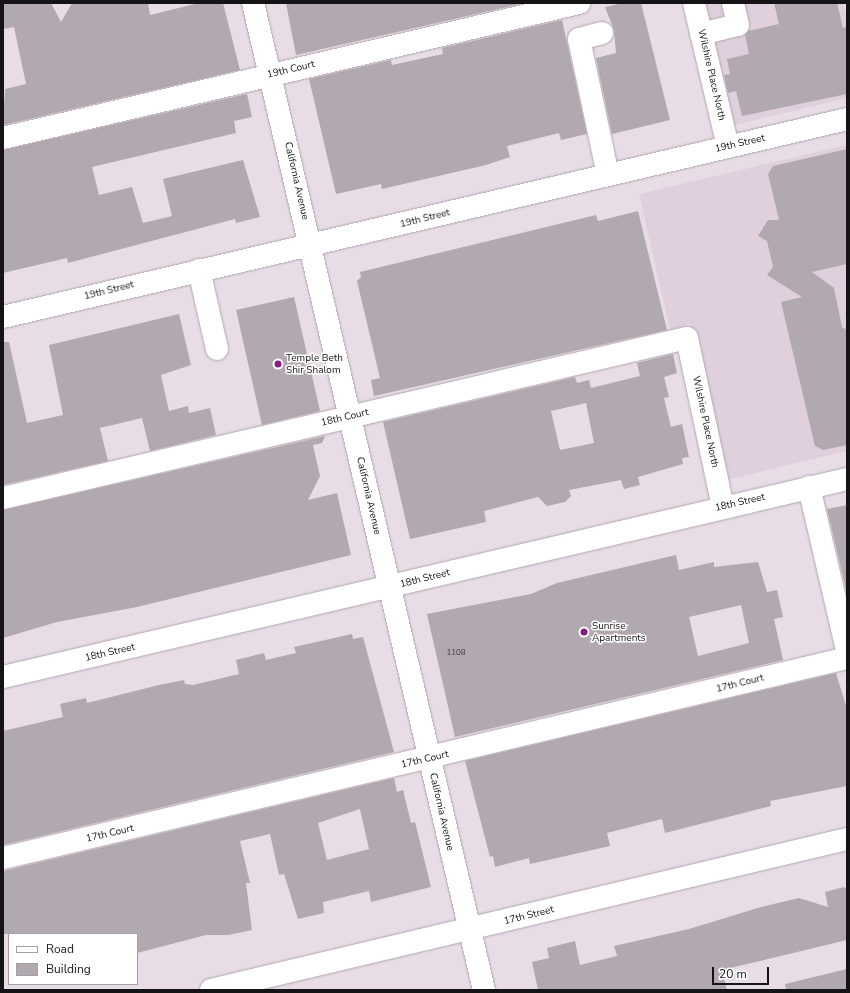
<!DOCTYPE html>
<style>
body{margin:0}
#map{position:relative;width:850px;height:993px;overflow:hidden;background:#e8dde6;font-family:"Nunito Sans",sans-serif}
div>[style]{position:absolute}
.built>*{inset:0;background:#e0cfdd}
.building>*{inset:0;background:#b2a8b0}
.roads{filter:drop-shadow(0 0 1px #b0a6af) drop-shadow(0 0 1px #b0a6af)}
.minor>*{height:22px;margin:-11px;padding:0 11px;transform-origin:11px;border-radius:11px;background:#fff}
.dots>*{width:11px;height:11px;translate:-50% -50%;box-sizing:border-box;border:2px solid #fff;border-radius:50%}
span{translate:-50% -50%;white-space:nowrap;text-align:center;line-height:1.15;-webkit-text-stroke:3px #fff;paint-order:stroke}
.number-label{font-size:8px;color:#3d383c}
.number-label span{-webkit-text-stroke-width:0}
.street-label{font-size:10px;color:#161316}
.poi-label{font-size:10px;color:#161316}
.left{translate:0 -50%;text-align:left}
.frame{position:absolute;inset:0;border:4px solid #161316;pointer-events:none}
.legend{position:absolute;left:8px;top:933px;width:130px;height:52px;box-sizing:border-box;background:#fff;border:1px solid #a2a1a2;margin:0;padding:5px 7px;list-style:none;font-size:12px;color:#161316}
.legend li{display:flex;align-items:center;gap:8px;height:20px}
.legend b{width:20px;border:1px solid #a2a1a2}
.scale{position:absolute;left:712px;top:967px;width:57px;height:18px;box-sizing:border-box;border:2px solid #161316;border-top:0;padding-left:5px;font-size:12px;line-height:14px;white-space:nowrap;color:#161316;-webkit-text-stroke:3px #fff;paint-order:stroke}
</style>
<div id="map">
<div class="built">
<i style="clip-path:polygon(701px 3px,843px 3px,847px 19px,847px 98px,730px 126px)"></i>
<i style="clip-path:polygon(847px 145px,847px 451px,726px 480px,691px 324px,670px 329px,639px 194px)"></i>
</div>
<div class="building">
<i style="clip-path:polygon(3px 3px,51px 3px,61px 22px,72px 3px,148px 3px,150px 15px,199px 3px,223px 3px,240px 70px,3px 125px,5px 89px,26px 84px,14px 27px,3px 29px)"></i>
<i style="clip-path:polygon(286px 3px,524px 3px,296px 55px)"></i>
<i style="clip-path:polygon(623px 3px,641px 3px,670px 120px,612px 134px,596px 58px,616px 53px,614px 30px,605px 7px)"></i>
<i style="clip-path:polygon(774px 3px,837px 3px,843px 28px,847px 27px,847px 94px,742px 116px,736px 91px,728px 93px,724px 75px,730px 74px,727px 59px,749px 54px,745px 35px,748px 31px,779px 24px)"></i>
<i style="clip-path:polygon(562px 20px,587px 134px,561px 140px,559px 133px,507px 146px,510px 157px,486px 165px,382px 189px,381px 184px,336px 194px,309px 79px,391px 60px,392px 65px,443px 54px,442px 48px)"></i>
<i style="clip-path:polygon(247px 94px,252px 117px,234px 121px,236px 133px,92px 167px,99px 195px,132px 187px,143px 223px,172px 216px,163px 179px,243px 160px,260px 217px,236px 223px,235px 219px,68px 263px,67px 258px,3px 273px,3px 150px)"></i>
<i style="clip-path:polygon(847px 149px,847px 264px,812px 272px,834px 288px,842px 327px,847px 330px,847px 445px,823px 450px,815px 446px,781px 302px,802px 297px,767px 275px,773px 267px,767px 241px,758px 236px,768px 220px,779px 220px,768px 174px,773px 166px)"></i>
<i style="clip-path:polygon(638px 211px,667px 330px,374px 396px,371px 380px,380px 378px,357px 281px,361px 277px,360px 272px,596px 215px,598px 221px)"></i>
<i style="clip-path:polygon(294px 297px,320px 411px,262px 425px,236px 310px)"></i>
<i style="clip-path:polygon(179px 314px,191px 365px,161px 375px,169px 411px,188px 406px,189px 413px,210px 408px,216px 435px,150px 451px,142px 418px,100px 428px,108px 461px,3px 485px,3px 342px,9px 342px,27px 423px,63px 415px,49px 345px)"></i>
<i style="clip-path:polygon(evenodd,673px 354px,677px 373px,664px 377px,669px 397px,664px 398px,671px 427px,682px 424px,689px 457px,682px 458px,683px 464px,638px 477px,640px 485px,624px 489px,621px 480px,569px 490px,571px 496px,565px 502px,547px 506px,538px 497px,484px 511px,486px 522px,410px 539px,383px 422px,575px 377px,577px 383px,589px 380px,591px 388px,640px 376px,637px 363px,673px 354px,586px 403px,594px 443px,560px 450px,551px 411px,586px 403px)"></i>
<i style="clip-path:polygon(325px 436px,322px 443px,313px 445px,320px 476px,308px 500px,337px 493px,351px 555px,137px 607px,57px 622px,3px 638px,3px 510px)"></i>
<i style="clip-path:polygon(847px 505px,847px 589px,846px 589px,827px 509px)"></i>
<i style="clip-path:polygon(evenodd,676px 555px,679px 570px,714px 562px,714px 567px,758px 562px,767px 592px,777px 590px,783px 617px,774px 619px,783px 660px,455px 737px,427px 614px,531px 594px,557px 583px,676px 555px,741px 605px,749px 643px,698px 656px,689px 617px,741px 605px)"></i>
<i style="clip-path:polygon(352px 634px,353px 639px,363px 637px,394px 752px,3px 845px,3px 731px,63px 717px,60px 704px,86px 698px,87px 703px,159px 685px,184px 680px,185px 684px,193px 685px,239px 674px,236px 660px,264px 653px,266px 660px,296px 653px,294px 647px)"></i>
<i style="clip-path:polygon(836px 673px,847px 709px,847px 786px,770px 801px,771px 806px,665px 833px,662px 819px,607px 833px,610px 846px,530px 864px,529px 858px,495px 867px,493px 856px,490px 857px,465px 761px)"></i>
<i style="clip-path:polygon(evenodd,394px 778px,397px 792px,403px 790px,411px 823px,415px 822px,431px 887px,371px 902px,369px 891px,323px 902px,324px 913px,298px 919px,284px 874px,279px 875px,270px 834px,240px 841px,250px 883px,246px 883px,252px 930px,228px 935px,206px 935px,137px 953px,137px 934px,3px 934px,3px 872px,7px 870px,394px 778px,360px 809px,369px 849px,327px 860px,318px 823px,360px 809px)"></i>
<i style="clip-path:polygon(844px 887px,847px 890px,847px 940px,722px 970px,727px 990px,538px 990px,532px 962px,549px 958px,547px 948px,575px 941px,580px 965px,617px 956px,614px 946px,689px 929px,761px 907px,799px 898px,828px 907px,825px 892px)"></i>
<i style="clip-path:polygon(847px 969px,847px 990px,786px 990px,785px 984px)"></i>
</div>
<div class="roads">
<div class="minor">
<i style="left:253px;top:3px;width:1014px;rotate:76.83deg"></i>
<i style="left:694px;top:3px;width:148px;rotate:76.7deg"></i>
<i style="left:602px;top:33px;width:24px;rotate:165deg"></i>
<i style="left:579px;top:39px;width:139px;rotate:78deg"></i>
<i style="left:701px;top:34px;width:38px;rotate:-14deg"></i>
<i style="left:738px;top:25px;width:23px;rotate:-103deg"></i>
<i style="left:3px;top:138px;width:592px;rotate:-13.19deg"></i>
<i style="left:199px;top:270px;width:81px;rotate:77.2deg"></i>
<i style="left:3px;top:317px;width:867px;rotate:-13.2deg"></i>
<i style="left:809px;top:487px;width:167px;rotate:76.9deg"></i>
<i style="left:3px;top:498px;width:702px;rotate:-13.17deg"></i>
<i style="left:687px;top:338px;width:173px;rotate:78deg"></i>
<i style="left:3px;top:677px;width:867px;rotate:-13.2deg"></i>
<i style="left:3px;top:858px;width:867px;rotate:-13.33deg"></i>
<i style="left:211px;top:990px;width:654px;rotate:-13.36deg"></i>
</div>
</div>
<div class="dots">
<i style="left:278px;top:364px;background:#891d82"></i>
<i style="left:584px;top:632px;background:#891d82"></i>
</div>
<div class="number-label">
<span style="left:456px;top:653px">1108</span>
</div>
<div class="street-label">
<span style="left:291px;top:70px;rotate:-13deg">19th Court</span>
<span style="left:711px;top:75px;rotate:77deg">Wilshire Place North</span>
<span style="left:740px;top:144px;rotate:-13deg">19th Street</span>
<span style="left:296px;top:181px;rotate:77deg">California Avenue</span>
<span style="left:425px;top:219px;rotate:-14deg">19th Street</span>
<span style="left:109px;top:291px;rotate:-14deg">19th Street</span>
<span style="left:345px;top:418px;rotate:-13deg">18th Court</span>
<span style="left:705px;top:422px;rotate:78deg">Wilshire Place North</span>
<span style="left:368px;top:496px;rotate:77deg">California Avenue</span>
<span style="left:740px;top:503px;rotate:-13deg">18th Street</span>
<span style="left:425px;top:579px;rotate:-14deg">18th Street</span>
<span style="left:110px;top:653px;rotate:-13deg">18th Street</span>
<span style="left:740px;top:684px;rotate:-14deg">17th Court</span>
<span style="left:425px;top:760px;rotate:-13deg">17th Court</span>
<span style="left:441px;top:812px;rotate:77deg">California Avenue</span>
<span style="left:110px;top:834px;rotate:-13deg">17th Court</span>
<span style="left:529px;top:916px;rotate:-14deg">17th Street</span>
</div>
<div class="poi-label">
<span class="left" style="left:286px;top:364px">Temple Beth<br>Shir Shalom</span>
<span class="left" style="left:592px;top:632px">Sunrise<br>Apartments</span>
</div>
<div class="frame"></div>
<ul class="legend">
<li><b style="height:5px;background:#fff"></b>Road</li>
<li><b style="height:11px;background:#b2a8b0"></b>Building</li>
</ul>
<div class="scale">20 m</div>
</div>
